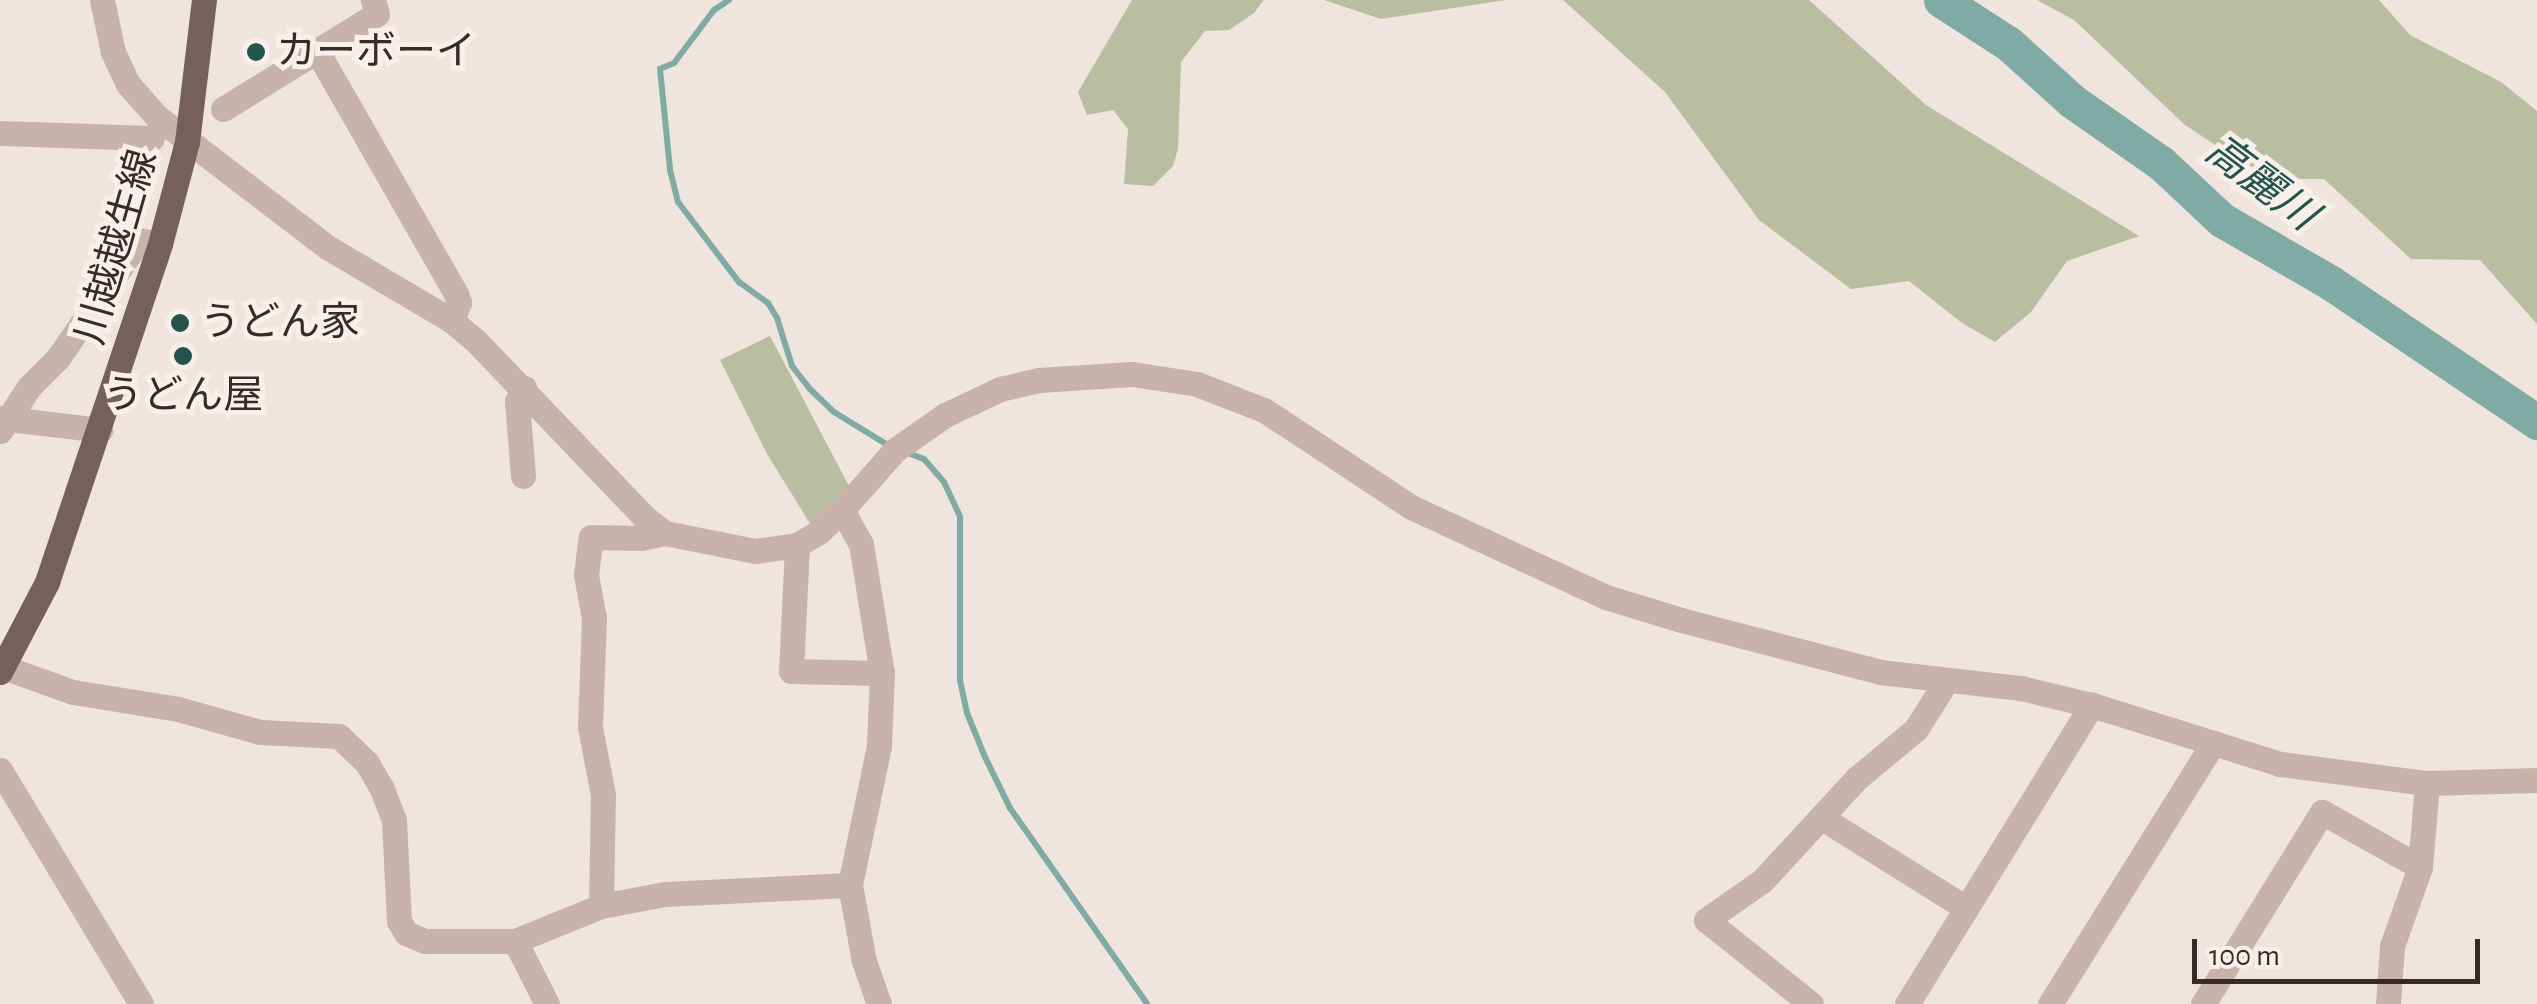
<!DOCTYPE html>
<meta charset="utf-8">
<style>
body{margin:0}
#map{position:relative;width:2537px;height:1004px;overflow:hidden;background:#f0e4de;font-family:"Alegreya Sans","Noto Sans JP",sans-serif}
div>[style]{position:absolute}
.green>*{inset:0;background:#b9bea0}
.stream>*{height:6px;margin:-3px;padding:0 3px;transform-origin:3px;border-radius:3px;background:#80aaa4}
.river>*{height:35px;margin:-17.5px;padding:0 17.5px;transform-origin:17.5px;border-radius:17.5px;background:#80aaa4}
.minor>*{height:25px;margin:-12.5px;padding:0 12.5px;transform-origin:12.5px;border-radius:12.5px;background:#c7b3ab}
.major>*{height:25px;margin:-12.5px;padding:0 12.5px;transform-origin:12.5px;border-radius:12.5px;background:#76605c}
.dots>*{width:28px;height:28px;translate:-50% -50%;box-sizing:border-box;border:5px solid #f8efea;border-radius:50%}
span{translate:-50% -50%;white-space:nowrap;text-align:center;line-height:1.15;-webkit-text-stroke:10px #f8efea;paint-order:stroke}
.poi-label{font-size:40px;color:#362b2a}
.left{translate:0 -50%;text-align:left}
.street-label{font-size:40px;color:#362b2a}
.water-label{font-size:42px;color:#23534d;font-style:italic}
.scale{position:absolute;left:2192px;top:939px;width:288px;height:45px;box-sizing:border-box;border:5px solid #362b2a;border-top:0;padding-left:12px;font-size:30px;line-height:35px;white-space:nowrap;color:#362b2a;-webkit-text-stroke:8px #f8efea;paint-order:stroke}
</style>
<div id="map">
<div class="green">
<i style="clip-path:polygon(1132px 0,1264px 0,1254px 13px,1229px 30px,1205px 31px,1181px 62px,1178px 149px,1173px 166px,1153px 186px,1124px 184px,1128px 129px,1113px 110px,1087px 115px,1078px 92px)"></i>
<i style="clip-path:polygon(1324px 0,1506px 0,1381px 19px)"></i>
<i style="clip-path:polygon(1563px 0,1809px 0,1926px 105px,2139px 236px,2067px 261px,2031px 312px,1995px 342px,1962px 323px,1909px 281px,1851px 289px,1759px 220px,1665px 92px)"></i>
<i style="clip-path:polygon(2037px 0,2379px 0,2410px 35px,2501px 82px,2537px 111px,2537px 324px,2480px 260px,2411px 259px,2324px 179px,2267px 179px,2185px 125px,2074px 20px)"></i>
<i style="clip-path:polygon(770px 336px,849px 486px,811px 525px,767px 454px,720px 360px)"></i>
</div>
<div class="stream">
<i style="left:729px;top:0;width:18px;rotate:146deg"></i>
<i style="left:714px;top:10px;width:66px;rotate:127deg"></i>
<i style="left:674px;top:63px;width:15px;rotate:157deg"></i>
<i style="left:660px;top:69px;width:101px;rotate:84.3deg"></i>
<i style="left:670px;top:170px;width:33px;rotate:76deg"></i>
<i style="left:678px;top:202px;width:101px;rotate:52.7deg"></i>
<i style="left:739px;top:282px;width:36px;rotate:36deg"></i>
<i style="left:768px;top:303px;width:17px;rotate:59deg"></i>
<i style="left:777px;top:318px;width:50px;rotate:72.6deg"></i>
<i style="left:792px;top:366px;width:29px;rotate:52deg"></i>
<i style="left:810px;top:389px;width:33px;rotate:44deg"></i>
<i style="left:834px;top:412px;width:67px;rotate:31.6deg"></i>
<i style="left:903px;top:451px;width:22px;rotate:21deg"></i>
<i style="left:924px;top:459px;width:30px;rotate:49deg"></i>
<i style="left:944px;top:482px;width:38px;rotate:65deg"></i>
<i style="left:960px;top:517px;width:163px;rotate:90deg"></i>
<i style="left:960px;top:680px;width:34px;rotate:78deg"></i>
<i style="left:967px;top:713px;width:48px;rotate:67.8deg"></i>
<i style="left:985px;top:757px;width:57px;rotate:63.9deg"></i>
<i style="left:1010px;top:808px;width:239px;rotate:55deg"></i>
</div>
<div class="river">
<i style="left:1941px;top:0;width:81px;rotate:32.9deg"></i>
<i style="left:2009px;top:44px;width:85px;rotate:42.1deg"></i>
<i style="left:2072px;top:101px;width:108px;rotate:34.9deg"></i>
<i style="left:2161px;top:163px;width:83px;rotate:43.1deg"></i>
<i style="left:2222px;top:220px;width:126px;rotate:30deg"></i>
<i style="left:2331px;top:283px;width:249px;rotate:34deg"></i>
</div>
<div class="minor">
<i style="left:102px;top:0;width:53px;rotate:78.1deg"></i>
<i style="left:113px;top:52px;width:35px;rotate:65deg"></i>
<i style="left:128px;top:84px;width:44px;rotate:48.7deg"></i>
<i style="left:157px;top:117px;width:214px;rotate:37.4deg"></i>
<i style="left:327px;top:247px;width:145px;rotate:30.6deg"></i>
<i style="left:452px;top:321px;width:31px;rotate:40deg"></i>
<i style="left:476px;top:341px;width:242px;rotate:46.3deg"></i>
<i style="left:643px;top:516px;width:28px;rotate:38deg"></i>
<i style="left:665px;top:533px;width:92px;rotate:11.3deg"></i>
<i style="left:755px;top:551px;width:42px;rotate:-8.1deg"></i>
<i style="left:797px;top:545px;width:26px;rotate:-31deg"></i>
<i style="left:819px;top:532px;width:32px;rotate:-44deg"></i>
<i style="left:842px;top:510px;width:80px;rotate:-48.5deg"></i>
<i style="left:895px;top:450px;width:61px;rotate:-35deg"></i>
<i style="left:945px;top:415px;width:61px;rotate:-25.3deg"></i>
<i style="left:1000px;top:389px;width:40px;rotate:-13deg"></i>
<i style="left:1039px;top:380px;width:93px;rotate:-3.7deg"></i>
<i style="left:1132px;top:374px;width:66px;rotate:8.7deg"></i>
<i style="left:1197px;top:384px;width:72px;rotate:21.2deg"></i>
<i style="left:1264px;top:410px;width:176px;rotate:33.4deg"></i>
<i style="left:1411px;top:507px;width:215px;rotate:24.8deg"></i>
<i style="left:1606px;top:597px;width:78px;rotate:17deg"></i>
<i style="left:1681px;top:620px;width:206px;rotate:14.6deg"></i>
<i style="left:1880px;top:672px;width:142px;rotate:6.5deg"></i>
<i style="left:2021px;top:688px;width:73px;rotate:13.5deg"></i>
<i style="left:2092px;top:705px;width:197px;rotate:17.4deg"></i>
<i style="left:2280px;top:764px;width:148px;rotate:7.4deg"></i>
<i style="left:2427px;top:783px;width:110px;rotate:-1.6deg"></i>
<i style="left:317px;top:51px;width:70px;rotate:-31.7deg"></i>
<i style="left:377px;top:14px;width:15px;rotate:-106deg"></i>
<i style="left:223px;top:109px;width:110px;rotate:-31.7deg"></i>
<i style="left:317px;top:51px;width:280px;rotate:60.2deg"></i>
<i style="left:456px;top:294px;width:9px;rotate:69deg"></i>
<i style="left:459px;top:302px;width:20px;rotate:110deg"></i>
<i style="left:0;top:133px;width:152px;rotate:1.9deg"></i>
<i style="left:0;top:418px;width:101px;rotate:6.8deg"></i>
<i style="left:0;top:431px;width:53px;rotate:-56.6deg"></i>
<i style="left:29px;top:387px;width:41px;rotate:-45deg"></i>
<i style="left:58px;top:358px;width:143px;rotate:-55.5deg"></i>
<i style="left:139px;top:240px;width:21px;rotate:11deg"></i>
<i style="left:523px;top:476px;width:75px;rotate:-94.6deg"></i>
<i style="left:517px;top:401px;width:15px;rotate:-62deg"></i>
<i style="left:842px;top:510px;width:39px;rotate:61deg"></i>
<i style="left:861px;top:544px;width:131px;rotate:80.8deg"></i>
<i style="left:882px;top:673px;width:73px;rotate:92.4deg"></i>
<i style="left:879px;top:746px;width:142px;rotate:101.8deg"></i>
<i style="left:850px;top:885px;width:77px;rotate:79.6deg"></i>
<i style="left:864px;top:961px;width:46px;rotate:70.8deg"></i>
<i style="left:797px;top:545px;width:126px;rotate:92.7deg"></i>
<i style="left:791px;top:671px;width:91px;rotate:1.3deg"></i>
<i style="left:3px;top:667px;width:74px;rotate:19.7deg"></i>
<i style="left:73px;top:692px;width:106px;rotate:9.2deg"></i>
<i style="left:178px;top:709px;width:85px;rotate:15.7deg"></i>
<i style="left:260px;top:732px;width:79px;rotate:2.9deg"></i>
<i style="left:339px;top:736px;width:39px;rotate:44deg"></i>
<i style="left:367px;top:763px;width:30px;rotate:60deg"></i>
<i style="left:382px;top:789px;width:33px;rotate:69deg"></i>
<i style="left:394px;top:820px;width:101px;rotate:87.2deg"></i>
<i style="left:399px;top:921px;width:14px;rotate:60deg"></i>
<i style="left:406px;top:933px;width:21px;rotate:23deg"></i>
<i style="left:425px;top:941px;width:90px"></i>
<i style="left:515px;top:941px;width:93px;rotate:-22.1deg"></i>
<i style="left:601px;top:906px;width:65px;rotate:-10.6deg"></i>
<i style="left:665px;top:894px;width:185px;rotate:-2.8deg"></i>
<i style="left:0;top:770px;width:273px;rotate:58.9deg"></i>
<i style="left:1822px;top:818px;width:170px;rotate:32deg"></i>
<i style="left:601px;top:906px;width:111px;rotate:-89deg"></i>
<i style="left:603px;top:795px;width:69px;rotate:-100.8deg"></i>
<i style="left:590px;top:727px;width:109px;rotate:-87.9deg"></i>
<i style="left:594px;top:618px;width:44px;rotate:-100.5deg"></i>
<i style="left:586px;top:575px;width:38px;rotate:-83deg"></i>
<i style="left:591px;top:537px;width:50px;rotate:1.1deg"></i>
<i style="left:641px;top:538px;width:25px;rotate:-12deg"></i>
<i style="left:515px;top:941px;width:71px;rotate:63.1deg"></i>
<i style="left:1811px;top:1004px;width:134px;rotate:-141.3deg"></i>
<i style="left:1706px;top:920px;width:68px;rotate:-34.9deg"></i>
<i style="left:1762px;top:881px;width:139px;rotate:-47.3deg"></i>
<i style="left:1856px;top:779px;width:78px;rotate:-39.8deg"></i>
<i style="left:1916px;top:729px;width:58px;rotate:-57.7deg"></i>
<i style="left:1907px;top:1004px;width:352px;rotate:-58.3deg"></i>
<i style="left:2050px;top:1004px;width:308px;rotate:-58deg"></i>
<i style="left:2203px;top:1004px;width:226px;rotate:-58.2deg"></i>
<i style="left:2322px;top:812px;width:112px;rotate:29.3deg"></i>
<i style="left:2388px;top:1004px;width:58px;rotate:-86.1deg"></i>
<i style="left:2392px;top:946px;width:84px;rotate:-70.5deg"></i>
<i style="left:2420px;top:867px;width:84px;rotate:-85.2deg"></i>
</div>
<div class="major">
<i style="left:0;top:672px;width:102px;rotate:-62.4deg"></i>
<i style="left:47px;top:582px;width:356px;rotate:-71.5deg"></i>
<i style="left:160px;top:244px;width:106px;rotate:-75.2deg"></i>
<i style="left:187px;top:142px;width:143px;rotate:-83.2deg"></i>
</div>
<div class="dots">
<i style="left:256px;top:52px;background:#23534d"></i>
<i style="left:180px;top:323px;background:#23534d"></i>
<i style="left:183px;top:356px;background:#23534d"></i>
</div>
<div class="poi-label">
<span class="left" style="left:276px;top:52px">カーボーイ</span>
<span class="left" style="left:200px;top:323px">うどん家</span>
<span style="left:183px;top:396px">うどん屋</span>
</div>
<div class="street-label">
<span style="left:117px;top:247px;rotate:-74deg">川越越生線</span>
</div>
<div class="water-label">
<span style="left:2261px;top:183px;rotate:37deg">高麗川</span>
</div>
<div class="scale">100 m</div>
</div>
